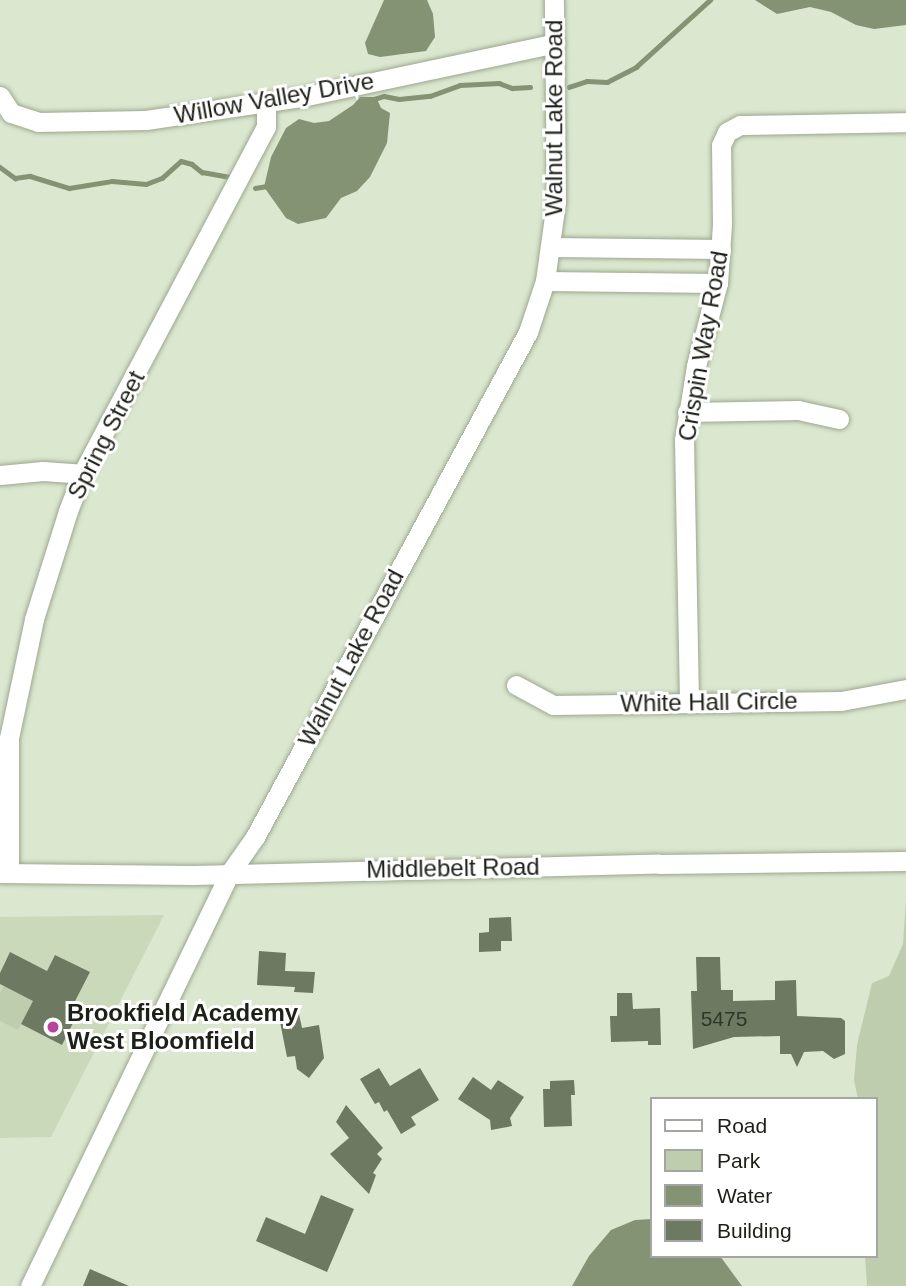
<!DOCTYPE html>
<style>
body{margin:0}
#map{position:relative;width:906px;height:1286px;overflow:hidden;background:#dbe7ce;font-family:Arial,sans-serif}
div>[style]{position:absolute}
.built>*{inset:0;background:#cbd9bb}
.green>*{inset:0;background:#bdcdad}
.water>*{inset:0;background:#849374}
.stream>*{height:4.5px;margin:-2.25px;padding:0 2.25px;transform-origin:2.25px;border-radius:2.25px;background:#849374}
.building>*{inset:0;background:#6e7962}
.roads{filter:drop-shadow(0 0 2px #9ca790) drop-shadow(0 0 2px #9ca790)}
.minor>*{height:19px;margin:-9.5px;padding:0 9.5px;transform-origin:9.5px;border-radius:9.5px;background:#fff}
.dots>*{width:19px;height:19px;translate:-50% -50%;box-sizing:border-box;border:4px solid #fff;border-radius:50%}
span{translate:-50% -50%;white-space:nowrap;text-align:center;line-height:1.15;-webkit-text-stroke:6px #fff;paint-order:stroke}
.number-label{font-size:21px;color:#30362a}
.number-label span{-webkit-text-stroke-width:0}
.street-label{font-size:24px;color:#1c2017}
.poi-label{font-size:24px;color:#1c2017;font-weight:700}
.left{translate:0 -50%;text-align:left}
.legend{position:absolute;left:650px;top:1097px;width:228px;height:161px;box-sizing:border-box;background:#fff;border:2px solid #a4a6a2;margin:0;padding:9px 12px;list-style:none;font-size:21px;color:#1c2017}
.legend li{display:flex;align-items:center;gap:14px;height:35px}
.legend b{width:35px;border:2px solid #a4a6a2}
</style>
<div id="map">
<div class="built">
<i style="clip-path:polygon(164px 915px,51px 1137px,0 1138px,0 917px)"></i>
</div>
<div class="green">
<i style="clip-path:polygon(906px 900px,906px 1286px,867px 1286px,865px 1256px,876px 1256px,876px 1099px,858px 1099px,854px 1080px,857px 1045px,872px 983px,889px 976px,903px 944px)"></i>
<i style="clip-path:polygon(4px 986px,33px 1001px,18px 1030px,0 1021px,0 993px)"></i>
</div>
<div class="water">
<i style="clip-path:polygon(384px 0,427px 0,433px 14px,435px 37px,426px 51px,380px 57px,368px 54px,365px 43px)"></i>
<i style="clip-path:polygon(755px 0,906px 0,906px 25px,874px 29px,856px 25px,831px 12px,810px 7px,777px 14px)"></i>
<i style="clip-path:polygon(360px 97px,376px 97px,381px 108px,390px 113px,387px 143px,370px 177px,357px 191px,341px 198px,326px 218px,298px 224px,286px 218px,264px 187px,271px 157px,286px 128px,299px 119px,314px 123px,329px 121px,353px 105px)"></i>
<i style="clip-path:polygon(652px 1219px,652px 1256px,720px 1256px,742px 1286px,572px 1286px,589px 1256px,611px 1230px,635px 1220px)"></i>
</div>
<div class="stream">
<i style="left:569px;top:87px;width:19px;rotate:-18deg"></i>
<i style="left:587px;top:81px;width:20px;rotate:3deg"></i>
<i style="left:607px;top:82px;width:33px;rotate:-27deg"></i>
<i style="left:636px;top:67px;width:100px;rotate:-42.2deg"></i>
<i style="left:374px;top:99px;width:10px;rotate:-17deg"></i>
<i style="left:384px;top:96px;width:15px;rotate:11deg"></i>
<i style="left:399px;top:99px;width:31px;rotate:-6deg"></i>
<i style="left:430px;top:96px;width:32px;rotate:-20deg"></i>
<i style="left:460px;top:85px;width:39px;rotate:-3deg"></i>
<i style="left:499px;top:83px;width:14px;rotate:21deg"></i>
<i style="left:512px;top:88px;width:18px;rotate:-3deg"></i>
<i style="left:0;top:167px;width:19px;rotate:36deg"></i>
<i style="left:15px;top:178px;width:15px;rotate:-8deg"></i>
<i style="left:30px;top:176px;width:41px;rotate:17.1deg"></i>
<i style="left:69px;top:188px;width:44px;rotate:-9.2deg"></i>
<i style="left:112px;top:181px;width:34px;rotate:5deg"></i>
<i style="left:146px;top:184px;width:17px;rotate:-21deg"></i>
<i style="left:162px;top:178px;width:25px;rotate:-42deg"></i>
<i style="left:181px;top:161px;width:11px;rotate:15deg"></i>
<i style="left:192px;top:164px;width:13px;rotate:39deg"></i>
<i style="left:202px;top:172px;width:28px;rotate:10deg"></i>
<i style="left:255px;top:188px;width:12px;rotate:-9deg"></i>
</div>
<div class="building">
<i style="clip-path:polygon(511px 917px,512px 941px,501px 941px,501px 951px,479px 952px,479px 933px,489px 932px,489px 918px)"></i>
<i style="clip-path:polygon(259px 951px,286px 953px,285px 971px,315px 972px,313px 993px,294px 992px,295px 987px,257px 985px)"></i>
<i style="clip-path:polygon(10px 952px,47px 971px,55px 955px,90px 972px,72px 1007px,79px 1011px,62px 1045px,21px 1024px,33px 1001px,0 984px,0 973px)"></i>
<i style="clip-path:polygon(696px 957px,720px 957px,721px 990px,733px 990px,733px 1001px,775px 1000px,775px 981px,796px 980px,797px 1016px,841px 1018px,845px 1021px,845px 1054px,834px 1059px,823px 1051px,804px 1052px,797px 1067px,791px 1054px,780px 1054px,780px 1036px,734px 1037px,693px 1049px,691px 991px,697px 991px)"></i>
<i style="clip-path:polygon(617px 993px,632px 993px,633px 1009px,660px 1008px,661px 1045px,648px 1045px,648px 1041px,611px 1042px,610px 1016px,617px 1016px)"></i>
<i style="clip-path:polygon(299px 1014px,302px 1028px,319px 1025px,324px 1058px,309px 1078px,297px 1069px,295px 1056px,287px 1057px,279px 1017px)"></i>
<i style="clip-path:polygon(379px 1068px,390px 1086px,420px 1068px,439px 1100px,411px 1117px,416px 1125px,401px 1134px,387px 1110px,384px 1112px,379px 1102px,375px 1104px,360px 1079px)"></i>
<i style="clip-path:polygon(473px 1077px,491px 1090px,498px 1080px,524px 1097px,510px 1118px,512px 1126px,491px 1130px,490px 1120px,458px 1099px)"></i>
<i style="clip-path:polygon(574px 1080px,575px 1095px,571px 1095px,572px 1126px,544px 1127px,543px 1089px,550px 1089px,550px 1081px)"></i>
<i style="clip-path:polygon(346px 1105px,383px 1148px,377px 1154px,382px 1159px,373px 1173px,376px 1175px,369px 1194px,330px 1154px,349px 1138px,336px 1122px)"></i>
<i style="clip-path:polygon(321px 1195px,354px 1209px,327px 1272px,256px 1241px,266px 1217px,305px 1234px)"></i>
<i style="clip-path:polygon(90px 1269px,129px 1286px,83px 1286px)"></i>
</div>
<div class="roads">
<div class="minor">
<i style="left:0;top:96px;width:20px;rotate:57deg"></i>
<i style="left:11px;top:113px;width:28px;rotate:18deg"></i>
<i style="left:38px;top:122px;width:108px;rotate:-1.1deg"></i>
<i style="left:146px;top:120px;width:158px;rotate:-8.4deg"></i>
<i style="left:302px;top:97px;width:259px;rotate:-12deg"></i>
<i style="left:552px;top:247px;width:169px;rotate:0.7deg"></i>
<i style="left:545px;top:281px;width:173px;rotate:0.7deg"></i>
<i style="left:687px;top:412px;width:111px;rotate:-1deg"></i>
<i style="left:798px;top:410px;width:42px;rotate:12.4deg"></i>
<i style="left:0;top:475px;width:43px;rotate:-5.3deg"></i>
<i style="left:43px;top:471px;width:39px;rotate:4deg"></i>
<i style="left:516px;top:685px;width:42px;rotate:28.4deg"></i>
<i style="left:553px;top:705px;width:288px;rotate:-0.8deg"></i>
<i style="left:841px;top:701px;width:66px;rotate:-10.5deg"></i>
<i style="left:689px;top:701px;width:261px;rotate:-91.1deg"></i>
<i style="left:684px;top:440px;width:75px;rotate:-80.8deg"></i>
<i style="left:696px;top:366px;width:86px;rotate:-75.2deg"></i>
<i style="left:718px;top:283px;width:59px;rotate:-86.1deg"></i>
<i style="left:722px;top:224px;width:79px;rotate:-90.7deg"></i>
<i style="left:721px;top:145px;width:14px;rotate:-65deg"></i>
<i style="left:727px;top:132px;width:15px;rotate:-28deg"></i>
<i style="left:740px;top:125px;width:166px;rotate:-1deg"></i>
<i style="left:0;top:873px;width:193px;rotate:0.6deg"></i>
<i style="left:193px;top:875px;width:466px;rotate:-1.4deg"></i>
<i style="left:659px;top:864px;width:247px;rotate:-0.7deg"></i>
<i style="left:9px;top:873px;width:135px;rotate:-90deg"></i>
<i style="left:9px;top:738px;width:122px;rotate:-78.1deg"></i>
<i style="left:34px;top:619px;width:113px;rotate:-72.5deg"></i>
<i style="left:68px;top:511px;width:40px;rotate:-69deg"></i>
<i style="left:82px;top:474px;width:393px;rotate:-62.1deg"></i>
<i style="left:266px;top:127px;width:24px;rotate:-90deg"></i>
<i style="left:30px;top:1286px;width:458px;rotate:-64.2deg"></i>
<i style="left:229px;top:874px;width:45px;rotate:-54.9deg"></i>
<i style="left:255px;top:837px;width:574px;rotate:-61.6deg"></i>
<i style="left:528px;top:332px;width:54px;rotate:-71.6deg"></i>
<i style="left:545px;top:281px;width:80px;rotate:-82.1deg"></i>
<i style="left:556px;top:202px;width:202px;rotate:-90.6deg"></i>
</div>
</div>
<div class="dots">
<i style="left:53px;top:1027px;background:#b9449c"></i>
</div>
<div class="number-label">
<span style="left:724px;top:1019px">5475</span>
</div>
<div class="street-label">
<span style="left:274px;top:98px;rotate:-10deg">Willow Valley Drive</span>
<span style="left:554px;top:118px;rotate:-90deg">Walnut Lake Road</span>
<span style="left:703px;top:346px;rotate:-80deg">Crispin Way Road</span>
<span style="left:106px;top:435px;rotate:-63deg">Spring Street</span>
<span style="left:351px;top:658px;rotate:-62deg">Walnut Lake Road</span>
<span style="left:709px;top:702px;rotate:-1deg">White Hall Circle</span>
<span style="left:453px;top:868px;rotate:-1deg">Middlebelt Road</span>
</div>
<div class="poi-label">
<span class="left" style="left:67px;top:1027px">Brookfield Academy<br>West Bloomfield</span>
</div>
<ul class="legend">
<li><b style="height:9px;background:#fff"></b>Road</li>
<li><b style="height:19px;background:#bdcdad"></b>Park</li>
<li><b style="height:19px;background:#849374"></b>Water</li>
<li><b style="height:19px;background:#6e7962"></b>Building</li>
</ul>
</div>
